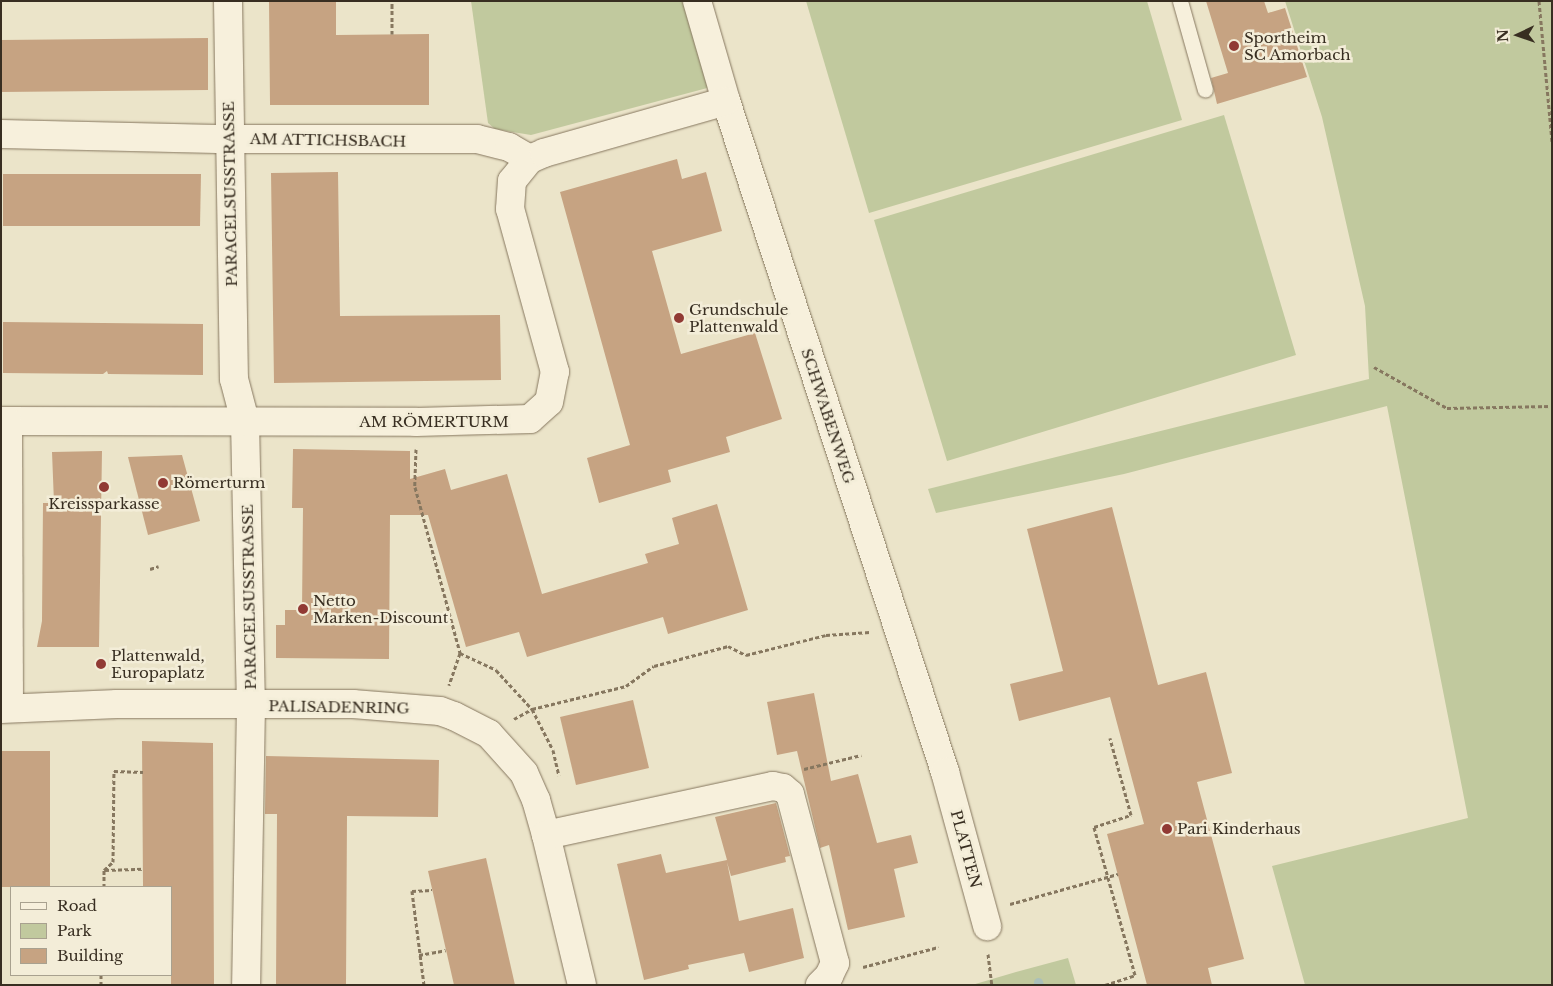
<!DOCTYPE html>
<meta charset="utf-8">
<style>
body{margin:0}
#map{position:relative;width:1553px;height:986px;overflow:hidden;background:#ebe4c9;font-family:"Libre Baskerville",serif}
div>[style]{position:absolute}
.green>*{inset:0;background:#c1c99e}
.stream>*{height:9px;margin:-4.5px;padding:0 4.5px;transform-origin:4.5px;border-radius:4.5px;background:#aac0bb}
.building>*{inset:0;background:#c6a382}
.path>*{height:3px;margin-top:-1.5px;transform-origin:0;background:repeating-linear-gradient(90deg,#86775f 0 4px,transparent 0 6.5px)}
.roads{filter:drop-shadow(0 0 1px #86775f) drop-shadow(0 0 1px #86775f)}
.service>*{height:15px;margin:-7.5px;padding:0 7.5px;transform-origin:7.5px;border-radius:7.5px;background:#f7f0dc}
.minor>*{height:28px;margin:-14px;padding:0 14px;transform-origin:14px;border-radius:14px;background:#f7f0dc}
.dots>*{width:14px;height:14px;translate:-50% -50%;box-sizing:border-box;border:2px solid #f3edd8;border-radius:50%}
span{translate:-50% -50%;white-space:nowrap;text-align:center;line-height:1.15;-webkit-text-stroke:5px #f3edd8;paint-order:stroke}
.poi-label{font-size:15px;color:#382e21}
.left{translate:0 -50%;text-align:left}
.street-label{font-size:15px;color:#382e21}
.frame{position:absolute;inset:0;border:2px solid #382e21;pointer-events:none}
.legend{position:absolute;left:10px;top:886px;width:162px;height:90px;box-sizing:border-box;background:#f3edd8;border:1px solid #a8a18f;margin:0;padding:6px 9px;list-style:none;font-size:15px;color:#382e21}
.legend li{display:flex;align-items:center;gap:10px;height:25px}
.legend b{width:25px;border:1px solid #a8a18f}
.north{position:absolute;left:1493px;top:10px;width:50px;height:50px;-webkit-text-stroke:4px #f3edd8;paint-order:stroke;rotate:267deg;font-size:14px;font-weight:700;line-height:20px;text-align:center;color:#382e21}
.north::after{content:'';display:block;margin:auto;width:18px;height:22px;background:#382e21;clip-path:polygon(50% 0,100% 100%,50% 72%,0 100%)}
</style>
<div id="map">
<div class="green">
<i style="clip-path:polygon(471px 1px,685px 1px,711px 87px,531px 135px,495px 129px,488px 123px)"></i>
<i style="clip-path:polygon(806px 1px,1147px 1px,1182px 120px,869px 213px)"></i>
<i style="clip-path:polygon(1285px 1px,1552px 1px,1552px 985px,1305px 985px,1272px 866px,1468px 818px,1387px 406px,1124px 474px,936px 513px,928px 489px,1369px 379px,1365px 306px,1322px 117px)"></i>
<i style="clip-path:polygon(1224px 115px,1296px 355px,947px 461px,874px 220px)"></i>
<i style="clip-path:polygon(1068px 958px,1076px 985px,972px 985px,1016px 972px)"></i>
</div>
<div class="stream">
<i style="left:1038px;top:982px;width:3px;rotate:72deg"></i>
</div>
<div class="building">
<i style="clip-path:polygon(269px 1px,336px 1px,336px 35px,429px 34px,429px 105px,270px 105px)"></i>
<i style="clip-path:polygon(1206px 1px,1264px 1px,1268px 13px,1285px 8px,1307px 77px,1217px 104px,1211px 78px,1228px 73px)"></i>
<i style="clip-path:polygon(208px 38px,208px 90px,1px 92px,1px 40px)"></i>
<i style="clip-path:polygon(677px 159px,682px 179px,706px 172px,722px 231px,652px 251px,681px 354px,755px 333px,782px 419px,726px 437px,730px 452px,668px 470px,671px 482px,599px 503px,587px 458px,630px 445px,560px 192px)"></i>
<i style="clip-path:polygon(338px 172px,340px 316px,500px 315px,501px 380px,274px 383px,271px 173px)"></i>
<i style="clip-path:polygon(3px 174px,201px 174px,200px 226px,3px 226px)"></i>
<i style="clip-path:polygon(3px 322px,203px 324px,203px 375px,108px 374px,107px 371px,103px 374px,3px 373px)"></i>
<i style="clip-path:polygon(293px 449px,410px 451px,410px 479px,445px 469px,451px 490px,507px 474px,542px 594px,648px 563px,645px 554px,679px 544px,672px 518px,717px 504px,748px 610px,668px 634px,663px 617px,527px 657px,519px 632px,466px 647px,428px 515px,390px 515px,389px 659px,276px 658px,276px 625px,285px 625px,285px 610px,302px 610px,303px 508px,292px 508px)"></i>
<i style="clip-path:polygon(102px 451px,99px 647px,37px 647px,42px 621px,43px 503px,54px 503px,52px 452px)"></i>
<i style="clip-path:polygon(182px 455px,200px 521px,148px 535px,128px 457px)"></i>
<i style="clip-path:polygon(1112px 507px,1158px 685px,1206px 672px,1232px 773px,1197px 782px,1244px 959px,1208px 968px,1212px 985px,1147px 985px,1107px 834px,1144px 824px,1110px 697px,1019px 721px,1010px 684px,1063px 671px,1027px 529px)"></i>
<i style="clip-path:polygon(814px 693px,831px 781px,858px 774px,877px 843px,911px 835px,918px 863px,894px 869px,905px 917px,848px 930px,829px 845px,820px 848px,797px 751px,777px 755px,767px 702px)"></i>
<i style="clip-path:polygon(633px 700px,649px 768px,576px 785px,560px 717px)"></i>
<i style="clip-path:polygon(142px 741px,213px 743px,214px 985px,171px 985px,171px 887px,143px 887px)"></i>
<i style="clip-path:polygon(1px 751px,50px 751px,50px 887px,1px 887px)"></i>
<i style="clip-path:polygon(266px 756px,439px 760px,438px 817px,347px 816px,346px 985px,276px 985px,277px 814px,265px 814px)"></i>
<i style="clip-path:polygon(776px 803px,790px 856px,785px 857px,786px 862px,731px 876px,727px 862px,739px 921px,793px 908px,804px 958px,749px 972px,744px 953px,688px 965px,689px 969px,644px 980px,617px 864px,661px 854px,666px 873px,727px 860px,715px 817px)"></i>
<i style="clip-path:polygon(486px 858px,515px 985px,454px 985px,428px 871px)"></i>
</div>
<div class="path">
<i style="left:1539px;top:1px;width:141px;rotate:84.7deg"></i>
<i style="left:392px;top:34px;width:33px;rotate:-90deg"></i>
<i style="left:1374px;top:367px;width:84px;rotate:29.3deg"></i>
<i style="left:1447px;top:408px;width:105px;rotate:-1.1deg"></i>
<i style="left:416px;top:449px;width:38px;rotate:92deg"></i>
<i style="left:415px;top:487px;width:172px;rotate:74.8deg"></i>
<i style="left:460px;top:653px;width:34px;rotate:109deg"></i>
<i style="left:150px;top:569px;width:9px;rotate:-18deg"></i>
<i style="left:460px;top:653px;width:40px;rotate:25deg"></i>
<i style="left:496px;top:670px;width:53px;rotate:47.3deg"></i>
<i style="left:532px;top:709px;width:46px;rotate:62.9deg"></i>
<i style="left:553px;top:750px;width:26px;rotate:77deg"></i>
<i style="left:514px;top:719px;width:21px;rotate:-29deg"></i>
<i style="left:532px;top:709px;width:97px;rotate:-13.7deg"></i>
<i style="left:626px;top:686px;width:34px;rotate:-36deg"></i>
<i style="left:654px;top:666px;width:77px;rotate:-15.1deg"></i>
<i style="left:728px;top:646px;width:20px;rotate:27deg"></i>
<i style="left:746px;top:655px;width:82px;rotate:-14deg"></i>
<i style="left:826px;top:635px;width:44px;rotate:-3.9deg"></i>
<i style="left:804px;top:769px;width:59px;rotate:-13.8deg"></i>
<i style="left:105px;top:870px;width:38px;rotate:-2deg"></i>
<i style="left:104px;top:887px;width:17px;rotate:-90deg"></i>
<i style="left:104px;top:870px;width:12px;rotate:-42deg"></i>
<i style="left:113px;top:862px;width:91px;rotate:-89.4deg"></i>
<i style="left:114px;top:771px;width:29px;rotate:2deg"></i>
<i style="left:1010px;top:904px;width:112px;rotate:-15.5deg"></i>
<i style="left:988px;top:954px;width:31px;rotate:83deg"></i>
<i style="left:419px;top:955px;width:27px;rotate:-10deg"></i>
<i style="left:863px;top:967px;width:78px;rotate:-14.9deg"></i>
<i style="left:101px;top:985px;width:10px;rotate:-90deg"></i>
<i style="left:424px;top:985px;width:95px;rotate:-97.3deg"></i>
<i style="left:412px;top:891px;width:20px;rotate:-3deg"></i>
<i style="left:1105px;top:985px;width:32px;rotate:-18deg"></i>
<i style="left:1135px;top:975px;width:154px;rotate:-105.5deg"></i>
<i style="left:1094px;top:827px;width:39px;rotate:-18deg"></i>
<i style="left:1131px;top:815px;width:80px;rotate:-105.3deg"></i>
</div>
<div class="roads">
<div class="service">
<i style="left:1180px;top:1px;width:92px;rotate:74.3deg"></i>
</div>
<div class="minor">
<i style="left:228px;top:1px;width:378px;rotate:89.1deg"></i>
<i style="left:234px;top:379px;width:43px;rotate:75.3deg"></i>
<i style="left:245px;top:421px;width:284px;rotate:88.8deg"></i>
<i style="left:251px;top:705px;width:280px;rotate:91deg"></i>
<i style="left:697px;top:1px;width:104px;rotate:73.8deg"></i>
<i style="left:726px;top:101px;width:706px;rotate:71.92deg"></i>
<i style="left:945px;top:772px;width:160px;rotate:74.7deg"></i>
<i style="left:1px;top:134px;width:227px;rotate:1.3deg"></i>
<i style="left:228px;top:139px;width:249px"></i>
<i style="left:477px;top:139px;width:33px;rotate:14deg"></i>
<i style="left:509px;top:147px;width:24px;rotate:30deg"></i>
<i style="left:1px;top:421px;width:415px;rotate:0.1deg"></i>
<i style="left:416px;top:422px;width:114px;rotate:-1.5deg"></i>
<i style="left:530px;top:419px;width:25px;rotate:-42deg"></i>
<i style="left:549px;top:402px;width:31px;rotate:-79deg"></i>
<i style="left:555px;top:372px;width:169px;rotate:-105.4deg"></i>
<i style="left:510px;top:209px;width:28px;rotate:-86deg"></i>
<i style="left:512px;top:181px;width:28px;rotate:-51deg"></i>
<i style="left:530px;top:159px;width:15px;rotate:-23deg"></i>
<i style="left:544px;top:153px;width:189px;rotate:-15.9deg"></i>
<i style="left:8px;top:422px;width:285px;rotate:89.8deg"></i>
<i style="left:1px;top:709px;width:116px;rotate:-2.5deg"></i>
<i style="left:117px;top:704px;width:236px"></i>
<i style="left:353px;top:704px;width:87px;rotate:4.6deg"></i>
<i style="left:440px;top:711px;width:15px;rotate:20deg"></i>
<i style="left:454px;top:716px;width:39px;rotate:27deg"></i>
<i style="left:489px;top:734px;width:52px;rotate:48.1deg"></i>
<i style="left:524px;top:773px;width:30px;rotate:66deg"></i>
<i style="left:536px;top:800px;width:36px;rotate:74deg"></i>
<i style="left:546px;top:835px;width:154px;rotate:76.5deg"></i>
<i style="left:546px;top:835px;width:232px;rotate:-12.2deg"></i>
<i style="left:773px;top:786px;width:10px;rotate:11deg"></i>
<i style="left:783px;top:788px;width:9px;rotate:41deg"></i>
<i style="left:790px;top:794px;width:175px;rotate:75.1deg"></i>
<i style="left:835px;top:963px;width:14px;rotate:115deg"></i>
<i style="left:829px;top:976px;width:13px;rotate:135deg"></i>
</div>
</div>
<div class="dots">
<i style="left:1234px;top:46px;background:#913a34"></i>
<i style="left:679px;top:318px;background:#913a34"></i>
<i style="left:163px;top:483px;background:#913a34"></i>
<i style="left:104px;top:487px;background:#913a34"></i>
<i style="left:303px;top:609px;background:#913a34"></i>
<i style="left:101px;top:664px;background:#913a34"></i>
<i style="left:1167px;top:829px;background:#913a34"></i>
</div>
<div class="poi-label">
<span class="left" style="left:1244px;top:46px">Sportheim<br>SC Amorbach</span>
<span class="left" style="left:689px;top:318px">Grundschule<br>Plattenwald</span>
<span class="left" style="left:173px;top:483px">Römerturm</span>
<span style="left:104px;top:504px">Kreissparkasse</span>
<span class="left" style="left:313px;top:609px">Netto<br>Marken-Discount</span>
<span class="left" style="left:111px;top:664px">Plattenwald,<br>Europaplatz</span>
<span class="left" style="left:1177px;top:829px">Pari Kinderhaus</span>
</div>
<div class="street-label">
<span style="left:328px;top:140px;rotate:1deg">AM ATTICHSBACH</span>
<span style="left:230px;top:194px;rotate:-91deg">PARACELSUSSTRASSE</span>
<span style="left:828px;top:416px;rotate:72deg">SCHWABENWEG</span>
<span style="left:434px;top:422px">AM RÖMERTURM</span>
<span style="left:249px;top:597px;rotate:-91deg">PARACELSUSSTRASSE</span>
<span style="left:339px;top:707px;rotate:1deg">PALISADENRING</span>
<span style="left:966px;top:849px;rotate:75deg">PLATTEN</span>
</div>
<div class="frame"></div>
<ul class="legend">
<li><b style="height:6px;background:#f7f0dc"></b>Road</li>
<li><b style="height:14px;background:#c1c99e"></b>Park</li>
<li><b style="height:14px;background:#c6a382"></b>Building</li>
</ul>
<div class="north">N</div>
</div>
